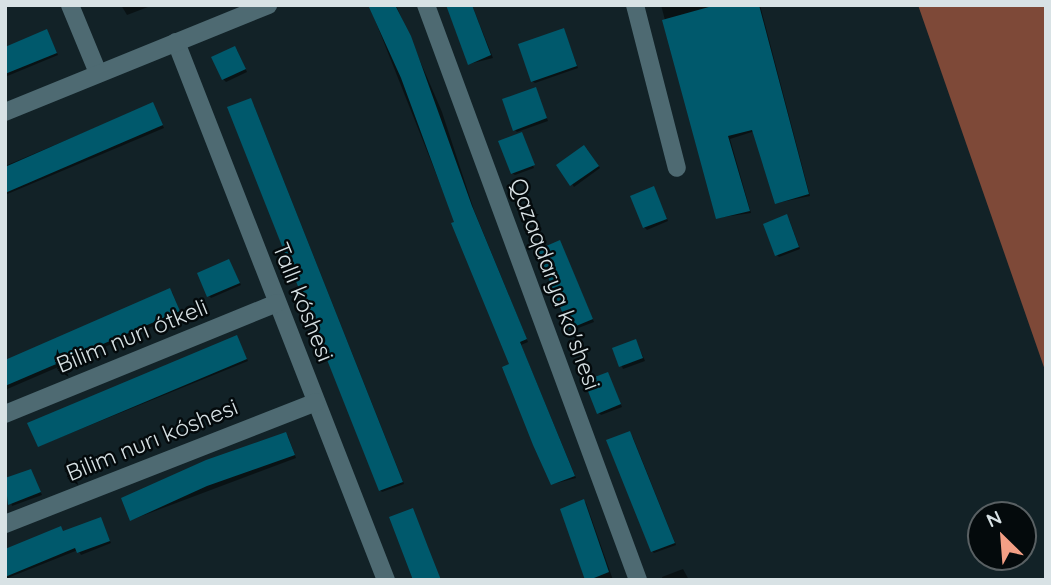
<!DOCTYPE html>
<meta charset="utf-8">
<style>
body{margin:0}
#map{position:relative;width:1051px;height:585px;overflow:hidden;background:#122227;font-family:Quicksand,sans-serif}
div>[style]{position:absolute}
.water>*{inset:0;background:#7e4938}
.shadow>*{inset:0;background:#0007}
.building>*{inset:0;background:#00596c}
.street>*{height:18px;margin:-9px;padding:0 9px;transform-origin:9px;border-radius:9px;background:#4e6a72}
span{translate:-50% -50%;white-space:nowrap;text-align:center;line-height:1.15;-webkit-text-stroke:5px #040a0c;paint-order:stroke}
.street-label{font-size:23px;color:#d8e2e5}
.frame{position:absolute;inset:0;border:7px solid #d8e2e5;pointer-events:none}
.north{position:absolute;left:967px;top:501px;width:70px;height:70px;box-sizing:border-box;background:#040a0c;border:2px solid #596063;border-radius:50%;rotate:335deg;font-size:19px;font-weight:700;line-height:28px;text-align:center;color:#d8e2e5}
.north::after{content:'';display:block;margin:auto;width:24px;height:32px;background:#f39f85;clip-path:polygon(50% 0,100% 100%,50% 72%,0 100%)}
</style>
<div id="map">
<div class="water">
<i style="clip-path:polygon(918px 5px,1046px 5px,1046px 373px)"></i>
</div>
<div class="shadow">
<i style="clip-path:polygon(121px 5px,147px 5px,148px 7px,127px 15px)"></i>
<i style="clip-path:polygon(369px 5px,396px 5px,442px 112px,474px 210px,528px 342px,521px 345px,576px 478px,553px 484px,512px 365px)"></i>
<i style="clip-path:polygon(447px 5px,472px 5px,493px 58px,469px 64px)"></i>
<i style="clip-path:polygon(661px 5px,760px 5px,810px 196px,777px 203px,755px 131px,730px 139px,751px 213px,717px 218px)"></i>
<i style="clip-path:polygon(564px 30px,578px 68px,535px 83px,532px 81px)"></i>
<i style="clip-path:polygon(47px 31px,58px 55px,5px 77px,5px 48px)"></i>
<i style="clip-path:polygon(237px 50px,247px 72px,226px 82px,223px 79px)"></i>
<i style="clip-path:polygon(535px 89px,548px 121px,517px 132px,515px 130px)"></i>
<i style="clip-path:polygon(253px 103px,404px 484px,382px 492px,380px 490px)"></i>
<i style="clip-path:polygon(152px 104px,164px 128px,5px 195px,5px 166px)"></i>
<i style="clip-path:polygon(521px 134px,534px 168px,515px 175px,512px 173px)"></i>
<i style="clip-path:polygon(587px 149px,600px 168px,574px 187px,572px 184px)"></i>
<i style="clip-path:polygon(654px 188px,668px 221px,647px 230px,644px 227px)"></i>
<i style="clip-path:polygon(789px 219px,800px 249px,779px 257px,777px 255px)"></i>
<i style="clip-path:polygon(560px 242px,594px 322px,573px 330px,571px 328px)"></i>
<i style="clip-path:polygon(229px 261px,241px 285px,211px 298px,209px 296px)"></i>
<i style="clip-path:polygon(172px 292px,181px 314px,5px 390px,5px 362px)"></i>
<i style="clip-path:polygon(237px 338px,248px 361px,39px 446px)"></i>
<i style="clip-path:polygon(636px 341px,645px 361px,623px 369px,614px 349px)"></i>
<i style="clip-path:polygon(608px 374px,622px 407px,601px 415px,599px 413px)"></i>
<i style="clip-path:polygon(632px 435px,676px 545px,654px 553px,652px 551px)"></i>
<i style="clip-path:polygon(288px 436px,296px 458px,131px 520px,123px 499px)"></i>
<i style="clip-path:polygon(31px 471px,42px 495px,12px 506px,5px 480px)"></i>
<i style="clip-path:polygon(584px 501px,586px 503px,613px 580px,587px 580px)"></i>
<i style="clip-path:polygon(100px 519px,111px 543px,81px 555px,78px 550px,5px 579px,5px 551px)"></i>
<i style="clip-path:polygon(683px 569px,689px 580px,663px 580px,662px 577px)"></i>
</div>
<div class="building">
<i style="clip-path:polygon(368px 5px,395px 5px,411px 36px,472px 206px,527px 339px,520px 342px,575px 476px,551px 485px,533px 445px,502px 367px,509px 364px,451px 223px,454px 222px,401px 78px)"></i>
<i style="clip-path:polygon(446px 5px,472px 5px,491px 55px,468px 65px)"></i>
<i style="clip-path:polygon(716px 5px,759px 5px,809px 194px,775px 204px,752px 130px,728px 136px,750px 211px,716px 219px,662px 20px)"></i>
<i style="clip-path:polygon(564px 28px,577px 66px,531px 82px,518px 44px)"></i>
<i style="clip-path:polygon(47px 29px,57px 53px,5px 74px,5px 47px)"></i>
<i style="clip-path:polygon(235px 46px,246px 69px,222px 80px,211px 57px)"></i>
<i style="clip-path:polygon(536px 87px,547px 118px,513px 131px,502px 99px)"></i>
<i style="clip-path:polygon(251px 98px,403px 482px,379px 491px,227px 107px)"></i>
<i style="clip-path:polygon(153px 102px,163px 125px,5px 193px,5px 167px)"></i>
<i style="clip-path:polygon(522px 132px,535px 165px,511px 174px,498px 141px)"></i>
<i style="clip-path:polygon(584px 145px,599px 166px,570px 186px,556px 165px)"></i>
<i style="clip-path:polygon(654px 186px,667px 219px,643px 228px,630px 196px)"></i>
<i style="clip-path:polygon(787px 214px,799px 247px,775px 256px,763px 224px)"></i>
<i style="clip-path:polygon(560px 240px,593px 319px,569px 329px,537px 250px)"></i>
<i style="clip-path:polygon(229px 259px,240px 283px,207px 297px,197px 273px)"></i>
<i style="clip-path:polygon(170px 288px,180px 311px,5px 386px,5px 360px)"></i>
<i style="clip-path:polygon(237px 335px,247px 359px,38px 447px,27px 423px)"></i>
<i style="clip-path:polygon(636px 339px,643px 358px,619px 367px,612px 348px)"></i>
<i style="clip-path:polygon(608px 372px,621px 404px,597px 414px,584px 381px)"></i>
<i style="clip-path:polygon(630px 431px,675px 543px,651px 552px,606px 440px)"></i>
<i style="clip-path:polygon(286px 432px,295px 455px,207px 486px,130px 521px,121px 498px,206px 460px)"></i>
<i style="clip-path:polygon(31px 469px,41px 492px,8px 505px,5px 478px)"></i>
<i style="clip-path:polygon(584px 499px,609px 572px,589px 580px,585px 580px,560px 509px)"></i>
<i style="clip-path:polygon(413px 508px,428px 547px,441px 580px,413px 580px,389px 517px)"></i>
<i style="clip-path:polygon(101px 517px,110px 541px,77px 553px,75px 548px,5px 577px,5px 549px,61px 526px,63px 531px)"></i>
</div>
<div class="street">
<i style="left:70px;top:5px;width:74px;rotate:67.6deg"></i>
<i style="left:426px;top:5px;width:613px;rotate:69.76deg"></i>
<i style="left:635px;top:5px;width:168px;rotate:75.6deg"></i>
<i style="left:176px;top:42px;width:578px;rotate:68.68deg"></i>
<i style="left:5px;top:112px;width:284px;rotate:-22.1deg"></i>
<i style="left:5px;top:414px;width:294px;rotate:-22.2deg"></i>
<i style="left:5px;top:524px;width:334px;rotate:-21.4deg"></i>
</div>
<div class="street-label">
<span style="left:555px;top:284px;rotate:70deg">Qazaqdarya ko'shesi</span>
<span style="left:303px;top:302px;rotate:68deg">Tallı kóshesi</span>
<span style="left:132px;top:336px;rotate:-22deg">Bilim nurı ótkeli</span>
<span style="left:152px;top:440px;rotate:-22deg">Bilim nurı kóshesi</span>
</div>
<div class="frame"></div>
<div class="north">N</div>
</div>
